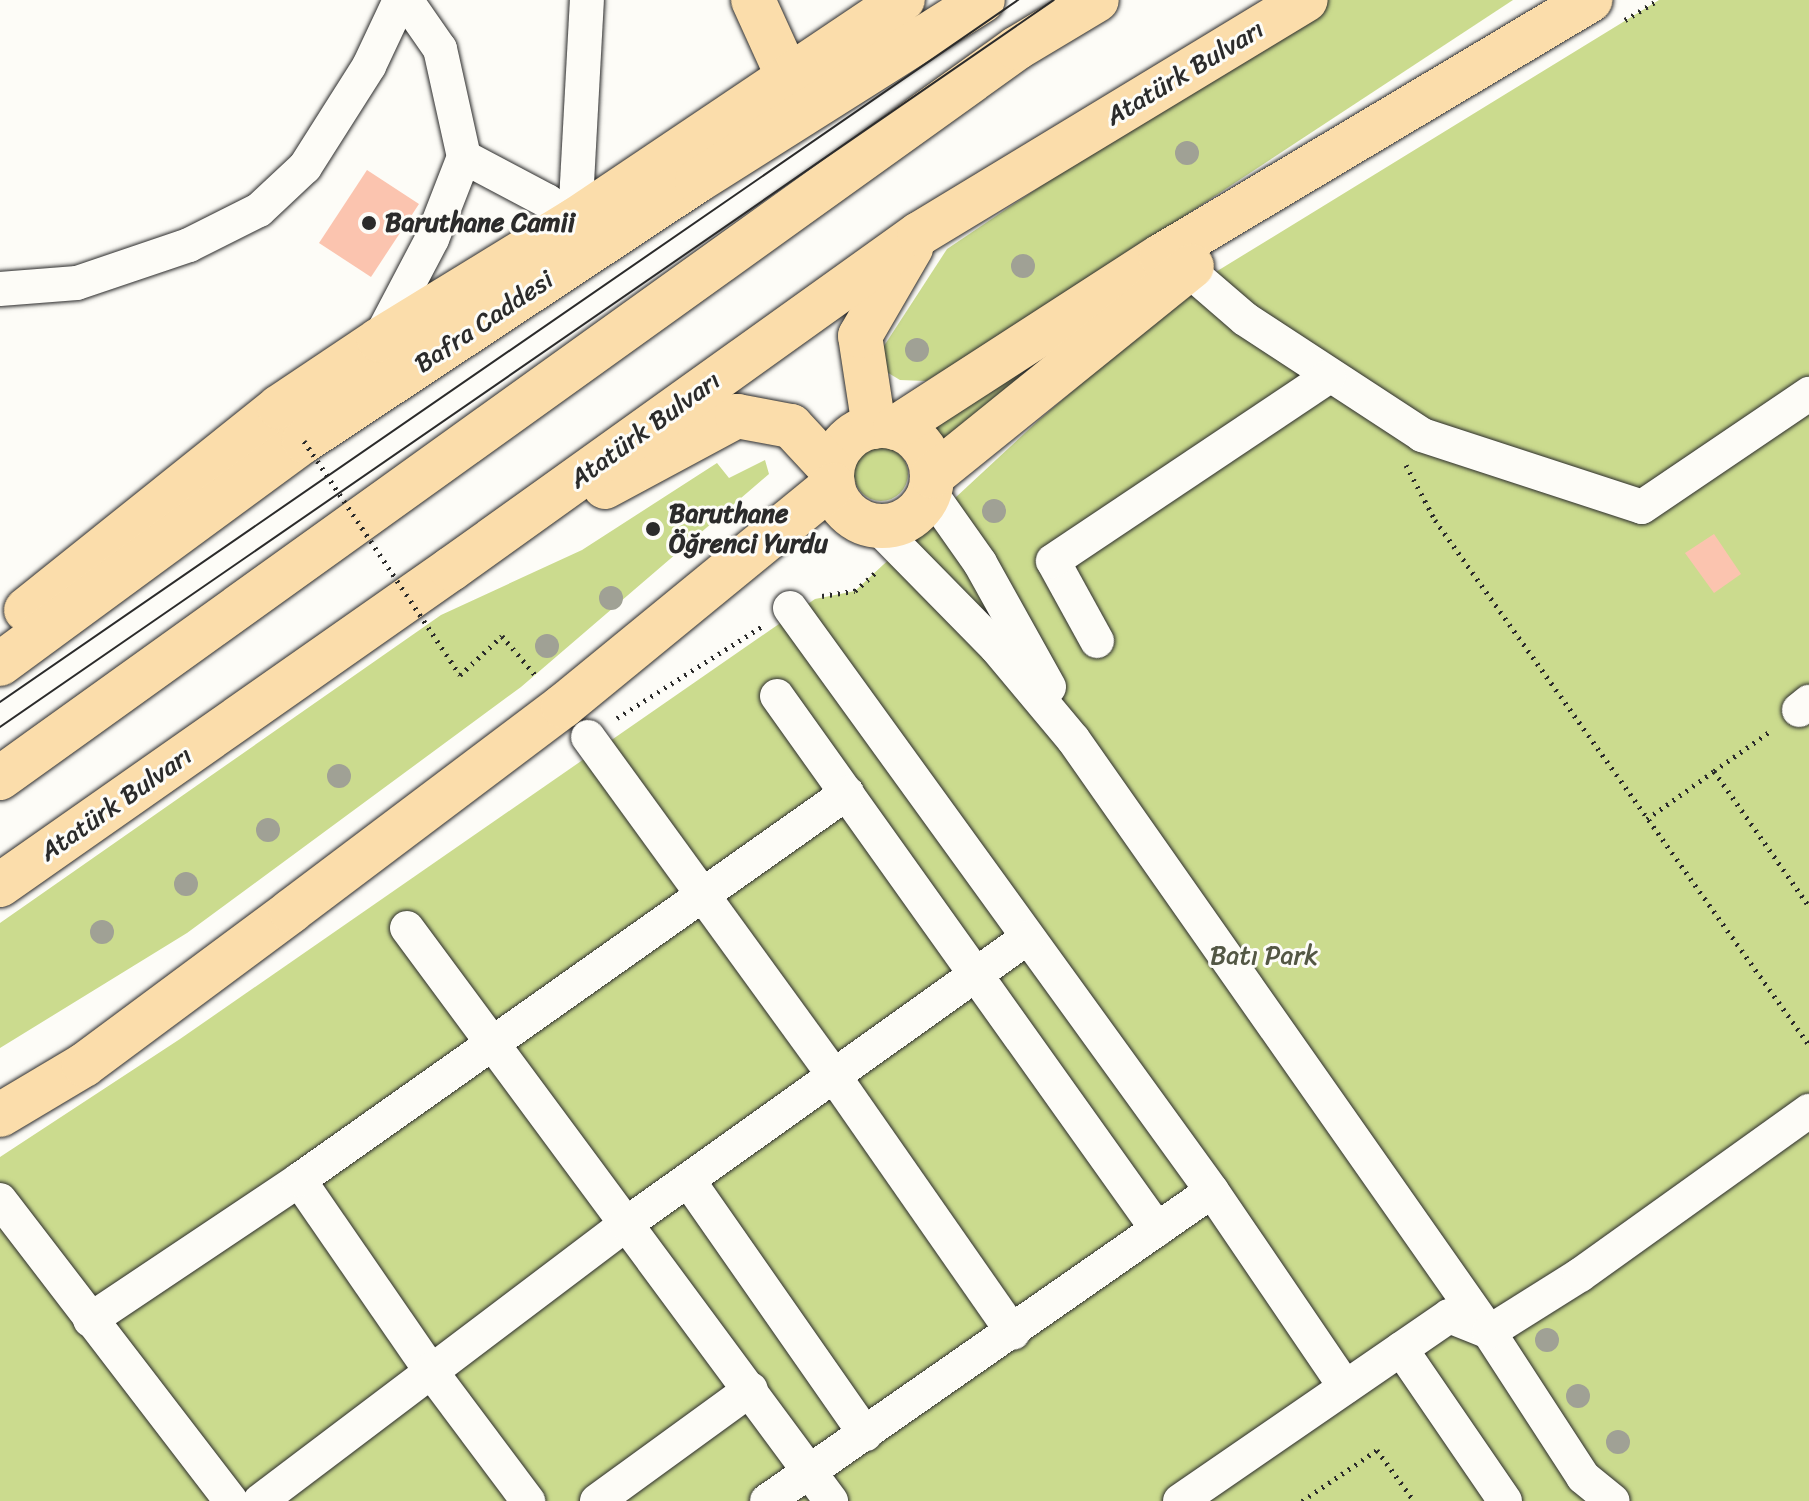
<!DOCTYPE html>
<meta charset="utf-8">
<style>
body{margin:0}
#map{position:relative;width:1809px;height:1501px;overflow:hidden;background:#fdfcf7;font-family:Sriracha,sans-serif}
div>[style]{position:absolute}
.green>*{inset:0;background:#cbdb8e}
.round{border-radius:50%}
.building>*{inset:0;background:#fbc4af}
.path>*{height:5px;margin-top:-2.5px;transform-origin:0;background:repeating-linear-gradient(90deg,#2b2b2b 0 2px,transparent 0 8px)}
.roads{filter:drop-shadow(0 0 2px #2b2b2b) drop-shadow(0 0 2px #2b2b2b)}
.minor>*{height:34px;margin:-17px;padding:0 17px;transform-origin:17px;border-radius:17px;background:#fdfcf7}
.major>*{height:44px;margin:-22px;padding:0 22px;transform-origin:22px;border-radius:22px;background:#fbddab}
.major>.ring{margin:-22px;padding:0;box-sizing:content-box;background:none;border:44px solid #fbddab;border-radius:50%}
.tram>*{height:2px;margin:-1px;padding:0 1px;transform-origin:1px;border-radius:1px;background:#2b2b2b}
.path-bridge>*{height:5px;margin-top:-2.5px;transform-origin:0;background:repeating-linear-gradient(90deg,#2b2b2b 0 2px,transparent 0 8px)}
.trees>*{width:24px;height:24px;margin:-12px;border-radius:50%;background:#a0a195}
.dots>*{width:22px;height:22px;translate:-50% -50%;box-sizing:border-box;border:4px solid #fdfcf7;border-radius:50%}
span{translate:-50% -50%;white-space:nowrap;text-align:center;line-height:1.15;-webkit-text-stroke:6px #fdfcf7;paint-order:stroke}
.street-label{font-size:26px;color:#2b2b2b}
.poi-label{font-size:26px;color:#2b2b2b;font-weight:700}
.left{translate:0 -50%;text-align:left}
.park-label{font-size:26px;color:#535744}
</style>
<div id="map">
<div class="green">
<i style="clip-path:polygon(1318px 0,1513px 0,1025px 321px,926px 381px,900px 380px,880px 368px,882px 349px,947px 249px)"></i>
<i style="clip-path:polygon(1659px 0,1809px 0,1809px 1501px,0 1501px,0 1157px,180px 1039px,815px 599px,855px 591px,1040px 419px,1201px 281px)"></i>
<i style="clip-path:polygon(1068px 345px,948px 449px,929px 422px)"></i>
<i class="round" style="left:854px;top:447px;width:54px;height:54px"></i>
<i style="clip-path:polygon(765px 460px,769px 474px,521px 687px,187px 933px,0 1048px,0 923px,441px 615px,582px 550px,717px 463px,729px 478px)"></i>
</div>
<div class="building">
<i style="clip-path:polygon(367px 170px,419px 204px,371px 277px,319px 243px)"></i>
<i style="clip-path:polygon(1714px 534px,1741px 574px,1714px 593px,1685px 553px)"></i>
</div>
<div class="path">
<i style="left:1625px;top:20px;width:39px;rotate:-31deg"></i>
<i style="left:1406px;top:465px;width:62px;rotate:62.2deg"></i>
<i style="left:1435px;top:520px;width:645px;rotate:54.53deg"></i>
<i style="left:822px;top:596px;width:33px;rotate:-9deg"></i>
<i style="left:855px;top:591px;width:28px;rotate:-42deg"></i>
<i style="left:460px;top:675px;width:57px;rotate:-42.9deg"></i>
<i style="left:502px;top:636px;width:55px;rotate:49.4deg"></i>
<i style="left:617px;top:718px;width:174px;rotate:-32.3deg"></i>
<i style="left:1714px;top:771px;width:71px;rotate:-35.3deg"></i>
<i style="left:1647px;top:819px;width:82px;rotate:-35.6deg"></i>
<i style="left:1714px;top:771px;width:165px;rotate:54.9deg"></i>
<i style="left:1302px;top:1501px;width:91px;rotate:-34.2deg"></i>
<i style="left:1377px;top:1450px;width:63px;rotate:54deg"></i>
</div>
<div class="roads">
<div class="minor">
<i style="left:464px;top:157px;width:94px;rotate:27.9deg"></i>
<i style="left:547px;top:201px;width:34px;rotate:34deg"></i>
<i style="left:575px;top:220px;width:220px;rotate:-86.9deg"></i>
<i style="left:1201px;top:281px;width:58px;rotate:40.8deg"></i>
<i style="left:1245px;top:319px;width:212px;rotate:33.2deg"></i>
<i style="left:1422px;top:435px;width:231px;rotate:18.1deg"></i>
<i style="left:1642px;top:507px;width:202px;rotate:-34.1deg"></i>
<i style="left:0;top:289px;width:77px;rotate:-4.5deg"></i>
<i style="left:77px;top:283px;width:118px;rotate:-18.7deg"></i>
<i style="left:189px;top:245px;width:78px;rotate:-26.6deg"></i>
<i style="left:259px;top:210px;width:63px;rotate:-43.1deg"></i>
<i style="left:305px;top:167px;width:120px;rotate:-57.6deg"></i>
<i style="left:369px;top:66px;width:73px;rotate:-64.8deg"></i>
<i style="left:379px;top:340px;width:114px;rotate:-62.3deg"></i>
<i style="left:432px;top:239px;width:88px;rotate:-68.7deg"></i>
<i style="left:464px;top:157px;width:111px;rotate:-102.5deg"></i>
<i style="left:440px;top:49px;width:60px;rotate:-124.8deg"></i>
<i style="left:930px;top:492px;width:87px;rotate:54.8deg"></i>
<i style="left:980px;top:563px;width:142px;rotate:60.9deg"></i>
<i style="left:877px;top:526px;width:170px;rotate:45.5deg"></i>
<i style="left:996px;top:647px;width:120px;rotate:50.1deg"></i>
<i style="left:1073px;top:739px;width:724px;rotate:54.95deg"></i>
<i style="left:1489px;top:1332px;width:173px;rotate:57deg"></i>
<i style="left:1583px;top:1477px;width:38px;rotate:39deg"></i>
<i style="left:790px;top:608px;width:720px;rotate:54.1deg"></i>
<i style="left:1212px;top:1191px;width:237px;rotate:55.8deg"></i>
<i style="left:1097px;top:641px;width:91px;rotate:-118.8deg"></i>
<i style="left:1053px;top:561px;width:332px;rotate:-33.8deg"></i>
<i style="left:777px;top:696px;width:655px;rotate:54.51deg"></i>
<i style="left:1799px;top:710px;width:13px;rotate:-39deg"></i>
<i style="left:588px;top:737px;width:419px;rotate:54deg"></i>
<i style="left:834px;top:1076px;width:313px;rotate:55.1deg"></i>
<i style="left:407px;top:928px;width:713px;rotate:53.5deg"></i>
<i style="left:299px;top:1180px;width:231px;rotate:55.4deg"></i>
<i style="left:430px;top:1370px;width:164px;rotate:53.2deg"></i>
<i style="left:688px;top:1180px;width:310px;rotate:55.1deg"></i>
<i style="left:0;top:1200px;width:379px;rotate:52.5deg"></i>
<i style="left:90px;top:1320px;width:252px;rotate:-33.8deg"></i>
<i style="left:299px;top:1180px;width:671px;rotate:-35.23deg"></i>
<i style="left:1401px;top:1349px;width:184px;rotate:55.6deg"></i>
<i style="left:260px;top:1501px;width:459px;rotate:-37.1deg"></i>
<i style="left:626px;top:1224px;width:493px;rotate:-35.5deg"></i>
<i style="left:597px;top:1501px;width:190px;rotate:-36deg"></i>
<i style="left:767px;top:1501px;width:542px;rotate:-34.86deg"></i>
<i style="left:1180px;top:1501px;width:326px;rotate:-34.5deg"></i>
<i style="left:1449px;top:1316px;width:43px;rotate:21.8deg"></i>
<i style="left:1489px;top:1332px;width:107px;rotate:-32.1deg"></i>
<i style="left:1580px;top:1275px;width:282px;rotate:-35.6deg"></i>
</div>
<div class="major">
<i style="left:753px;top:0;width:82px;rotate:65.6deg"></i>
<i class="ring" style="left:832px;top:426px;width:56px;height:56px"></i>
<i style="left:874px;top:427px;width:92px;rotate:-98.7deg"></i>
<i style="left:860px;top:336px;width:102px;rotate:-59.9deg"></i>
<i style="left:895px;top:428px;width:317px;rotate:-32.9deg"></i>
<i style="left:1161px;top:256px;width:500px;rotate:-30.8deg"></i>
<i style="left:932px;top:476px;width:334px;rotate:-38.9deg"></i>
<i style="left:605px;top:487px;width:150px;rotate:-28.3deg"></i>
<i style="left:737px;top:416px;width:55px;rotate:10.5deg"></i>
<i style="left:791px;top:426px;width:60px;rotate:47deg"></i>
<i style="left:26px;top:610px;width:324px;rotate:-38.7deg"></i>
<i style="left:279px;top:407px;width:120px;rotate:-33.8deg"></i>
<i style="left:379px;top:340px;width:230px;rotate:-31.5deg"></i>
<i style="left:575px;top:220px;width:395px;rotate:-33.9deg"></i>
<i style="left:0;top:664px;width:377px;rotate:-36.3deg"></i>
<i style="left:304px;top:441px;width:471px;rotate:-33.5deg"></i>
<i style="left:697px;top:181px;width:338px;rotate:-32.3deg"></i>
<i style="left:0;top:778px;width:1252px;rotate:-35.67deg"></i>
<i style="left:1017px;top:48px;width:93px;rotate:-31deg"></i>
<i style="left:0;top:885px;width:551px;rotate:-35.02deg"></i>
<i style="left:451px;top:569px;width:576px;rotate:-35.6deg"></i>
<i style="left:919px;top:234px;width:452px;rotate:-31.2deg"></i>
<i style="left:0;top:1115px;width:98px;rotate:-30.8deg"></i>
<i style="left:84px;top:1065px;width:258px;rotate:-36.6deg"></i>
<i style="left:291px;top:911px;width:341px;rotate:-37deg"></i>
<i style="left:563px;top:706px;width:349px;rotate:-39.3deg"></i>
</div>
</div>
<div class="tram">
<i style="left:0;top:702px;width:1237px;rotate:-34.59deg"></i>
<i style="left:0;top:727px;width:1280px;rotate:-34.6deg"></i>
</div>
<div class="path-bridge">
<i style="left:304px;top:441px;width:281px;rotate:56.3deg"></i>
</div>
<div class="trees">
<i style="left:1187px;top:153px"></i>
<i style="left:1023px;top:266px"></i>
<i style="left:917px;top:350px"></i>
<i style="left:994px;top:511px"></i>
<i style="left:611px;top:598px"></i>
<i style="left:547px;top:646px"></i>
<i style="left:339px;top:776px"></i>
<i style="left:268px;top:830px"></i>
<i style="left:186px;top:884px"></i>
<i style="left:102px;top:932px"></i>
<i style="left:1547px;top:1340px"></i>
<i style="left:1578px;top:1396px"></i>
<i style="left:1618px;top:1442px"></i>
</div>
<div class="dots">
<i style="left:369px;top:223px;background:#2b2b2b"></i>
<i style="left:653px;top:529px;background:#2b2b2b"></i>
</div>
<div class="street-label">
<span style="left:1185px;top:73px;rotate:-31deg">Atatürk Bulvarı</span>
<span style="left:484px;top:322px;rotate:-34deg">Bafra Caddesi</span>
<span style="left:645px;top:430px;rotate:-36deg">Atatürk Bulvarı</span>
<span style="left:116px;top:804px;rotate:-35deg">Atatürk Bulvarı</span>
</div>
<div class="poi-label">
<span class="left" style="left:385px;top:223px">Baruthane Camii</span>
<span class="left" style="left:669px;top:529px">Baruthane<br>Öğrenci Yurdu</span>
</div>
<div class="park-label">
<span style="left:1264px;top:956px">Batı Park</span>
</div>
</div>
